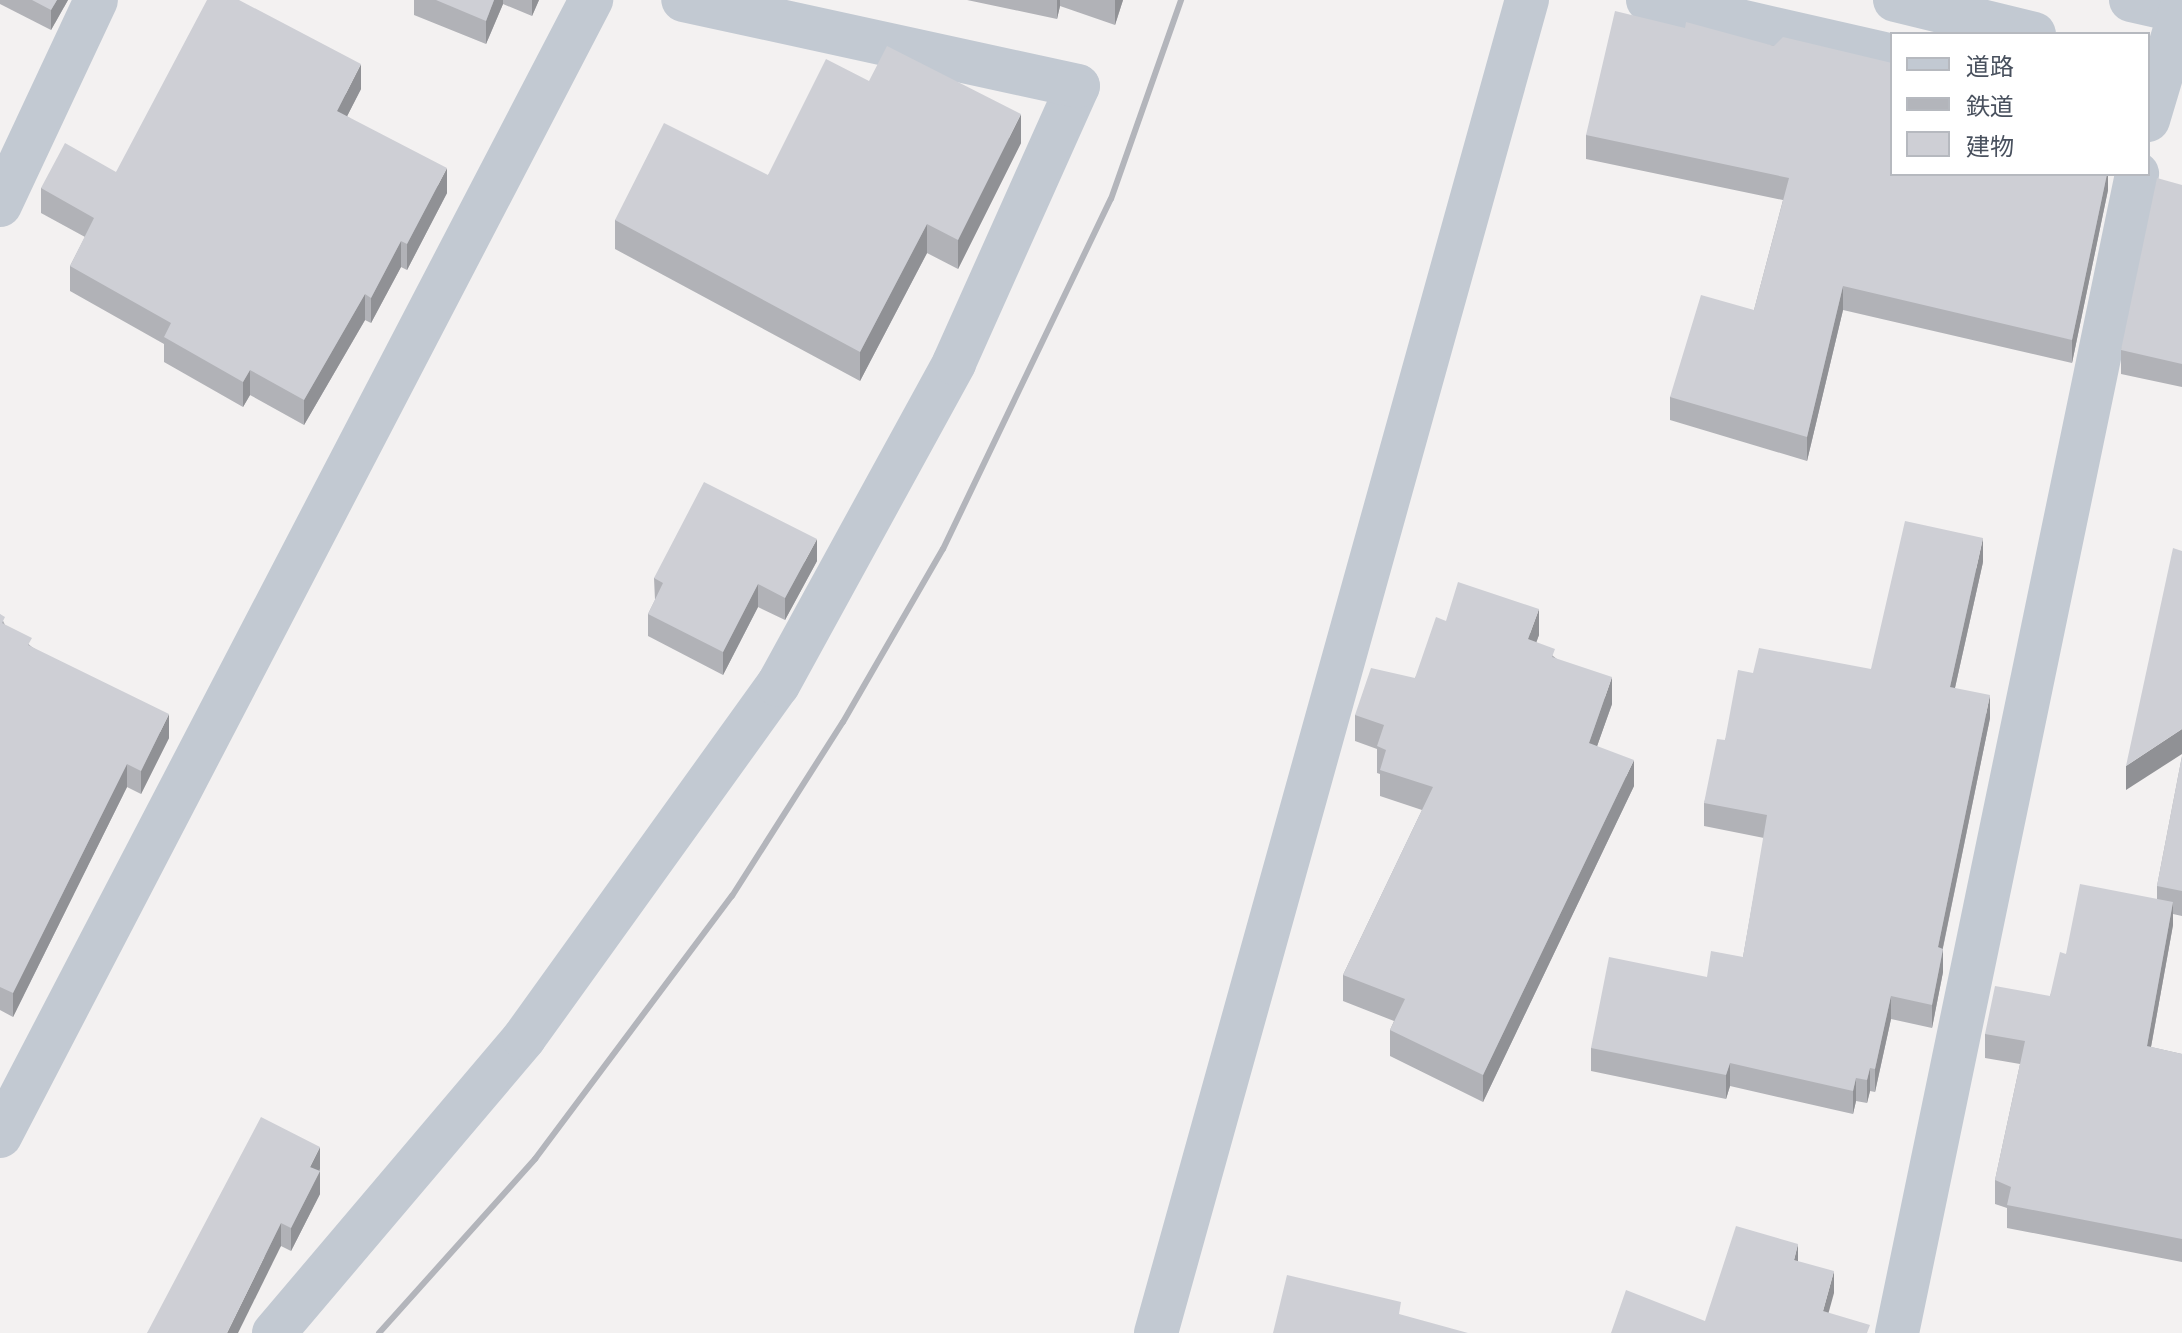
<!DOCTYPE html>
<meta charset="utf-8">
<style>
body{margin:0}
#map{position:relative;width:2182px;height:1333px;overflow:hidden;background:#f3f1f1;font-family:"Open Sans","Noto Sans JP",sans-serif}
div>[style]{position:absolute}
.street>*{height:44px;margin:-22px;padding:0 22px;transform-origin:22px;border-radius:22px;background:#c2c9d2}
.rail>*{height:6px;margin:-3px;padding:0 3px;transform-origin:3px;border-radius:3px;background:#b3b5bb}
.wall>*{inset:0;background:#b1b2b7}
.shaded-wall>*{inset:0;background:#909195}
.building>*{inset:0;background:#cecfd5}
span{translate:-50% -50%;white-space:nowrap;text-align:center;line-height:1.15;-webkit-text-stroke:6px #fff;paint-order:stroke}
.legend{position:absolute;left:1890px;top:32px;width:260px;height:144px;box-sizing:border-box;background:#fff;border:2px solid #b6b9bf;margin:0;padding:10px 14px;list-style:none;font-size:24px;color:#49515e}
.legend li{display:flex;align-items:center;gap:16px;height:40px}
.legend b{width:40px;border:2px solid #b6b9bf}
</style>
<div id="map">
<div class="street">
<i style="left:1648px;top:0;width:250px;rotate:12.9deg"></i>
<i style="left:1895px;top:0;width:143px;rotate:13.7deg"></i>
<i style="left:2131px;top:0;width:50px;rotate:12.7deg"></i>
<i style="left:2148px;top:120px;width:119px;rotate:-73.4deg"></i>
<i style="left:0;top:205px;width:226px;rotate:-64.9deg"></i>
<i style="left:0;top:1136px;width:1281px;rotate:-62.51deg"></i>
<i style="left:274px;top:1333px;width:387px;rotate:-49.7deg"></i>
<i style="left:524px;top:1038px;width:435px;rotate:-54.3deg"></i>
<i style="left:778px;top:685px;width:367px;rotate:-61.3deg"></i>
<i style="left:954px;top:363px;width:303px;rotate:-65.9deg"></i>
<i style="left:1078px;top:86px;width:404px;rotate:-167.7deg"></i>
<i style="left:1156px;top:1333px;width:1384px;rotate:-74.45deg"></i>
<i style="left:1897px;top:1333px;width:1184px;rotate:-78.3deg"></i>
</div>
<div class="rail">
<i style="left:379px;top:1333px;width:234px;rotate:-48.1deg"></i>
<i style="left:535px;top:1159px;width:329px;rotate:-53.2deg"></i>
<i style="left:732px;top:896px;width:206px;rotate:-57.5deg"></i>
<i style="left:843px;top:722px;width:200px;rotate:-60deg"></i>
<i style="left:943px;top:549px;width:388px;rotate:-64.4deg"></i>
<i style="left:1111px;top:199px;width:211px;rotate:-70.6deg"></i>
</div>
<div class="wall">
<i style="clip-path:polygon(0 0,68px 0,51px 30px,0 4px)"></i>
<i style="clip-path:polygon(414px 0,539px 0,532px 16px,503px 4px,486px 44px,414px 15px)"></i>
<i style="clip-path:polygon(967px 0,1123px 0,1115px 25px,1060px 6px,1057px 19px)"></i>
<i style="clip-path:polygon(1685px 28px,1774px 46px,2108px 174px,2108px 190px,2072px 363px,1843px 310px,1807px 461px,1670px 420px,1670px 397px,1754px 310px,1783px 200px,1586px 159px,1586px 135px)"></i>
<i style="clip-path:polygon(869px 81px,1021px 143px,958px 269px,927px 253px,860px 381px,615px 249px,615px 220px,768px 175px)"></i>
<i style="clip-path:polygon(361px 89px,347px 116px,447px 193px,407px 270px,401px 267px,371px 323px,365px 320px,304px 425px,250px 395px,243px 407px,164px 362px,164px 344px,70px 291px,70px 266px,85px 237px,41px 213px,41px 188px,116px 172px)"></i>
<i style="clip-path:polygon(2182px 185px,2182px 387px,2121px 374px,2121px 350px)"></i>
<i style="clip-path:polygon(817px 561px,785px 620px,758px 607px,723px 675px,648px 636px,648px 614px,655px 600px,654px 578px)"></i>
<i style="clip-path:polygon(1983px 562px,1955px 688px,1990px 718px,1943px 948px,1943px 972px,1932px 1028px,1891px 1019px,1875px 1092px,1870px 1091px,1867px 1103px,1856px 1101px,1853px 1114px,1730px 1086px,1726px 1099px,1591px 1071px,1591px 1048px,1707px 977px,1743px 957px,1764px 838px,1704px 826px,1704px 803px,1725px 740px,1753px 673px,1871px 669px)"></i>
<i style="clip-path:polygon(0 614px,5px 625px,32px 647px,169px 738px,141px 794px,127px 787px,13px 1017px,0 1010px)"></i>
<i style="clip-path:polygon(1446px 621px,1539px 635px,1536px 642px,1612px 704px,1597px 746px,1634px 786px,1483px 1102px,1390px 1056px,1390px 1030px,1394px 1021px,1343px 1001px,1343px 975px,1422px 810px,1380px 796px,1380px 774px,1377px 773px,1377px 749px,1355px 741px,1355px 715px,1415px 678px)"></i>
<i style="clip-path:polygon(2182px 756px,2182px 916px,2173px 914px,2173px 925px,2151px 1047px,2182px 1054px,2182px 1262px,2007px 1228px,2007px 1208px,1995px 1204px,1995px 1180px,2020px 1064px,1985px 1058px,1985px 1034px,2050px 996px,2066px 954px,2157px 899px,2157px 886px)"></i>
<i style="clip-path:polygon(320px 1169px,320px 1194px,291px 1251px,281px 1246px,147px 1333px)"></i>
</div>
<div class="shaded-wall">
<i style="clip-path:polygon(57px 0,68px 0,51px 30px,51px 10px)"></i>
<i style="clip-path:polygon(494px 0,503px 0,503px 4px,486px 44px,486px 21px)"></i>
<i style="clip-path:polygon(532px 0,539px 0,532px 16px)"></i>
<i style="clip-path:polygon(1057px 0,1060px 0,1060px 6px,1057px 19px)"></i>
<i style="clip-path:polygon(1115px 0,1123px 0,1115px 25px)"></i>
<i style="clip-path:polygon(361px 64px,361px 89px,337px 136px,337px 111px)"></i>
<i style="clip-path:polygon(1021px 114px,1021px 143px,958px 269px,958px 240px)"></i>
<i style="clip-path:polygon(447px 168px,447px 193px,407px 270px,407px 244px)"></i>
<i style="clip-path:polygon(2107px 174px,2108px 174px,2108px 190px,2072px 363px,2072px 340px)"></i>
<i style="clip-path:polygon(927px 224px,927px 253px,860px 381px,860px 352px)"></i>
<i style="clip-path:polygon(401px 241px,401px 267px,371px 323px,371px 298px)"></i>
<i style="clip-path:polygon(1843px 286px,1843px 310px,1807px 461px,1807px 437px)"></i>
<i style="clip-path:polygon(365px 294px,365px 320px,304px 425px,304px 400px)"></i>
<i style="clip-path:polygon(250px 370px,250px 395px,243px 407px,243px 382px)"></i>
<i style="clip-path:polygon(1983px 538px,1983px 562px,1950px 710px,1950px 687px)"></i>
<i style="clip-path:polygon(817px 539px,817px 561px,785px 620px,785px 598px)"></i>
<i style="clip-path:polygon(758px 584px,758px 607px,723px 675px,723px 652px)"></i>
<i style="clip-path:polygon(1539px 609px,1539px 635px,1528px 665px,1528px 639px)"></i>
<i style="clip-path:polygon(1612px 677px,1612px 704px,1589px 769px,1589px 743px)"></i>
<i style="clip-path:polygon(1990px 695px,1990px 718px,1938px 971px,1938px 947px)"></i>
<i style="clip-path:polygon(169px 714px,169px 738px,141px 794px,141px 771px)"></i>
<i style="clip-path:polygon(2182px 729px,2182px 754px,2126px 790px,2126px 766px)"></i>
<i style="clip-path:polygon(1634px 760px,1634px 786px,1483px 1102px,1483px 1075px)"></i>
<i style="clip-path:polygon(127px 764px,127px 787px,13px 1017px,13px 993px)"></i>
<i style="clip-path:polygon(2173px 902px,2173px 925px,2147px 1069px,2147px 1046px)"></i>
<i style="clip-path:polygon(1943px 949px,1943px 972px,1932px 1028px,1932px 1005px)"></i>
<i style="clip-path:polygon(1891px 996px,1891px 1019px,1875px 1092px,1875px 1069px)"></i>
<i style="clip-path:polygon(1730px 1063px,1730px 1086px,1726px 1099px,1726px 1075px)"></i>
<i style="clip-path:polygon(1870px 1068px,1870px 1091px,1867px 1103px,1867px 1080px)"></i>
<i style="clip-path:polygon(1856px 1078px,1856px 1101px,1853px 1114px,1853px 1091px)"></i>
<i style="clip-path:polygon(320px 1147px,320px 1169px,310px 1189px,310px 1167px)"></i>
<i style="clip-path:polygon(320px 1171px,320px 1194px,291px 1251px,291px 1228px)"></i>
<i style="clip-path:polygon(281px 1223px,281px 1246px,238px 1333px,227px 1333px)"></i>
<i style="clip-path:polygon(1798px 1244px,1798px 1265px,1794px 1260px)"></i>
<i style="clip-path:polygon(1834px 1271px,1834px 1293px,1823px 1333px,1823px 1311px)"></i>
</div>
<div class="building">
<i style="clip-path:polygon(32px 0,57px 0,51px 10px)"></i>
<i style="clip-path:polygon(207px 0,239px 0,361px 64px,337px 111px,447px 168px,407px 244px,401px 241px,371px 298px,365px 294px,304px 400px,250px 370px,243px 382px,164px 337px,171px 323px,70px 266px,94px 218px,41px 188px,65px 143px,116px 172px)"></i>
<i style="clip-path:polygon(436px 0,494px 0,486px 21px)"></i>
<i style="clip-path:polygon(1615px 11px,1685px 28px,1686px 22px,1774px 46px,1783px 37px,1892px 63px,1892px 174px,2107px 174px,2072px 340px,1843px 286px,1807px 437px,1670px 397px,1701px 295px,1754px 310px,1789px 178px,1586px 135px)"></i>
<i style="clip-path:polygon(887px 46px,1021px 114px,958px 240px,927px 224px,860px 352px,615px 220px,664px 123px,768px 175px,826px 59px,869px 81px)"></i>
<i style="clip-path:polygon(2157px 178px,2182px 185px,2182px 364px,2121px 350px)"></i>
<i style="clip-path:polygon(704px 482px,817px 539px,785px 598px,758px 584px,723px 652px,648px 614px,663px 583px,654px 578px)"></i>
<i style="clip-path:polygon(1905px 521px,1983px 538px,1950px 687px,1990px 695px,1938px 947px,1943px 949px,1932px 1005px,1891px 996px,1875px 1069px,1870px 1068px,1867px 1080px,1856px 1078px,1853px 1091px,1730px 1063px,1726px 1075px,1591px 1048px,1609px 957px,1707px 977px,1711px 951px,1743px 957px,1767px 815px,1704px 803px,1717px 739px,1725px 740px,1738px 670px,1753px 673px,1759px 648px,1871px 669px)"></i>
<i style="clip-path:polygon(2173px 548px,2182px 551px,2182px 729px,2126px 766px)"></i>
<i style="clip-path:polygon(1458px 582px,1539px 609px,1528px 639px,1555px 649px,1552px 657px,1612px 677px,1589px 743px,1634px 760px,1483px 1075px,1390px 1030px,1405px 999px,1343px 975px,1433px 787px,1380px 770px,1386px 750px,1377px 746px,1384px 725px,1355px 715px,1371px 668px,1415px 678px,1436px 617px,1446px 621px)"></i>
<i style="clip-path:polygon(0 614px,5px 617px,2px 623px,32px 638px,28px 645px,169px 714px,141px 771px,127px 764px,13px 993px,0 987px)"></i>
<i style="clip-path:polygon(2182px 756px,2182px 891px,2157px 886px)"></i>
<i style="clip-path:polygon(2080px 884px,2173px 902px,2147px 1046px,2182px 1054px,2182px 1239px,2007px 1205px,2011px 1187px,1995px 1180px,2025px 1041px,1985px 1034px,1995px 986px,2050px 996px,2060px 952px,2066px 954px)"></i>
<i style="clip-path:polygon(261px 1117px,320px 1147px,310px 1167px,320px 1171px,291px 1228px,281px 1223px,227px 1333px,147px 1333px)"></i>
<i style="clip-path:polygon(1736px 1226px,1798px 1244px,1794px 1260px,1834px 1271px,1823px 1311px,1870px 1325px,1867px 1333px,1611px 1333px,1626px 1290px,1705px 1321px)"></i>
<i style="clip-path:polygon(1287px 1275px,1401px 1302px,1399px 1314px,1468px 1333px,1273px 1333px)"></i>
</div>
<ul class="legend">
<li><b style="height:10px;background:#c2c9d2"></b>道路</li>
<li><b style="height:10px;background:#b3b5bb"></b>鉄道</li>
<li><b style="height:22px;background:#cecfd5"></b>建物</li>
</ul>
</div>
